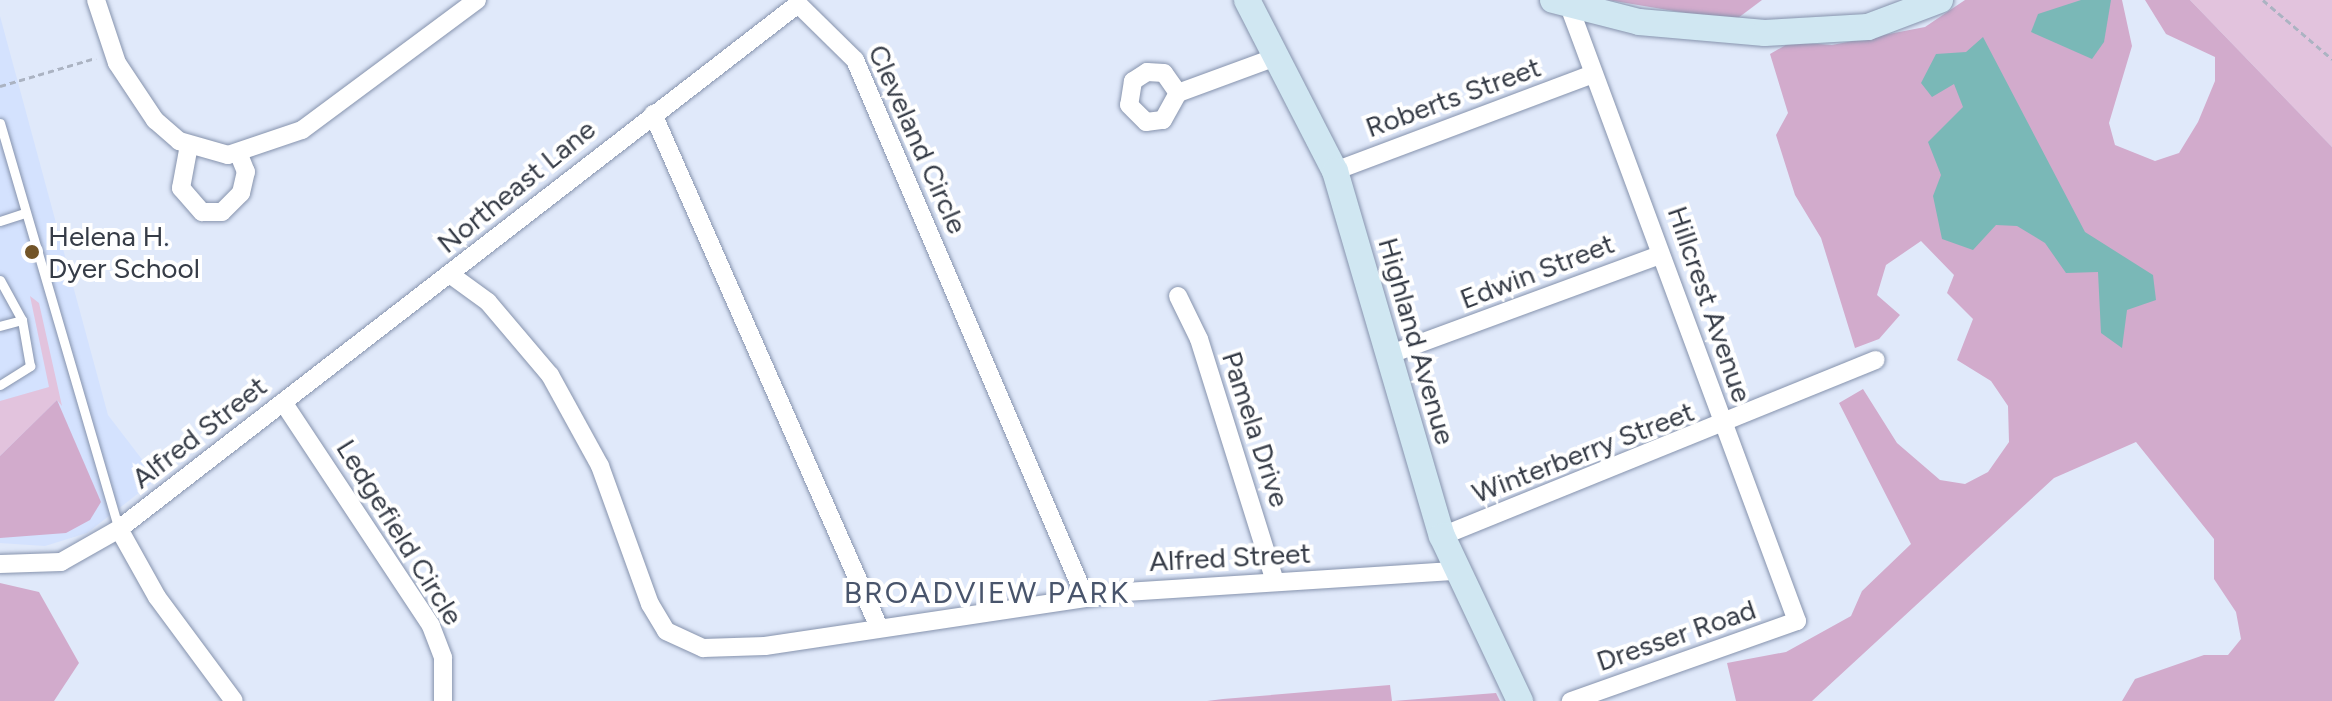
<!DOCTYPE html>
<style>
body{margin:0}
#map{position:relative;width:2332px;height:701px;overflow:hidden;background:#e0e9fa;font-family:Figtree,sans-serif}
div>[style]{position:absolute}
.built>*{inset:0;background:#d4e2fe}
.green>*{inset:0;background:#e2c3dd}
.forest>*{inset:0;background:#d2abcc}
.water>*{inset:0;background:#7ab8b7}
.path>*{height:3px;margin-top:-1.5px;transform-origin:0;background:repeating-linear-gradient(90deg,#abb3c2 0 6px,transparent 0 10px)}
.roads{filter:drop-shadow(0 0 2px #8693ad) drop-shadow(0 0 2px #8693ad)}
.lane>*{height:9px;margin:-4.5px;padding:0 4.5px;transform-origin:4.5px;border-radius:4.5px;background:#fff}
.street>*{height:18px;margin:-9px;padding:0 9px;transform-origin:9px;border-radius:9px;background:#fff}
.secondary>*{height:26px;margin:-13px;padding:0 13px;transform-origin:13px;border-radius:13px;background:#d0e7f2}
.dots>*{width:22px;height:22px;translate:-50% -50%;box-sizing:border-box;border:4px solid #fff;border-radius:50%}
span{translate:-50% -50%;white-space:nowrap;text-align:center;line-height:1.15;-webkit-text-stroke:8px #fff;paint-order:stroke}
.street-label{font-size:28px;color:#363c47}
.poi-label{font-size:28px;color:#363c47}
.left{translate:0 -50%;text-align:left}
.neighbourhood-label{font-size:30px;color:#49556c;letter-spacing:2px}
</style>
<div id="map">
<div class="built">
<i style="clip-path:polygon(0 16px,108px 415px,157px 479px,87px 533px,45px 546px,0 543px)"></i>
</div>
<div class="green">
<i style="clip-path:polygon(2190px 0,2332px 0,2332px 147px)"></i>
<i style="clip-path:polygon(30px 296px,39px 303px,62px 406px,57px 400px,0 456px,0 401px,49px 387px)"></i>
</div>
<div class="forest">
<i style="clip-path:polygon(1608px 0,1762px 0,1734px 21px)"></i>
<i style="clip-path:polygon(1965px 0,2122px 0,2132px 46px,2109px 123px,2115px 145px,2155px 161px,2179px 153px,2198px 122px,2215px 81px,2215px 57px,2166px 34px,2145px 0,2190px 0,2332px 147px,2332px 701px,2122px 701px,2135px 679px,2204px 655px,2228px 655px,2241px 639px,2236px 612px,2214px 579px,2214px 539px,2136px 442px,2054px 478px,1812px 701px,1736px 701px,1727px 663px,1786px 652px,1851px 616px,1862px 591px,1911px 544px,1839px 403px,1863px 389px,1897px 443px,1940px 480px,1965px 484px,1988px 472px,2009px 442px,2008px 406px,1991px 381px,1957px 360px,1973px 319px,1947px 293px,1954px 275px,1921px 241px,1886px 265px,1877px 295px,1900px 315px,1879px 339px,1855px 348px,1821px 238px,1795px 195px,1776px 135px,1788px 113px,1770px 54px,1791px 42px,1832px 45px,1925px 27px)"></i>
<i style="clip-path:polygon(57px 400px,101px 502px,90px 520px,66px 533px,0 538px,0 456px)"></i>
<i style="clip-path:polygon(0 583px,39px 592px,79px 663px,54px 701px,0 701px)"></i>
<i style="clip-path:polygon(1390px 685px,1392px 701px,1207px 701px,1223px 699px)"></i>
<i style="clip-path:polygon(1496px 693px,1500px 701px,1393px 701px)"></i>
</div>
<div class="water">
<i style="clip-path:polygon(2081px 0,2111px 0,2104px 42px,2092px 59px,2031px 32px,2038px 14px)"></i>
<i style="clip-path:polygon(1983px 37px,2085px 232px,2153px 275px,2156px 300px,2127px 310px,2122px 348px,2101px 333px,2098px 272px,2066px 273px,2045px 243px,2017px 226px,1996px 225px,1973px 250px,1942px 239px,1933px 196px,1941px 175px,1928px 142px,1963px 107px,1954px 84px,1932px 97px,1921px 83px,1936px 54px,1966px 52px)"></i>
</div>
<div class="path">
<i style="left:2263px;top:0;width:91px;rotate:40.5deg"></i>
<i style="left:0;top:86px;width:100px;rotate:-16.3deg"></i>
</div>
<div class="roads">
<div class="lane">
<i style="left:0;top:123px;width:423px;rotate:73.7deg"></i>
<i style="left:0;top:221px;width:23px;rotate:-18deg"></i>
<i style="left:0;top:280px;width:46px;rotate:61.2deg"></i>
<i style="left:22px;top:320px;width:23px;rotate:165deg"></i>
<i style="left:0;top:385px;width:36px;rotate:-32deg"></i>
<i style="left:30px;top:366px;width:47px;rotate:-99.9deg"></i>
</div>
<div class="street">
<i style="left:96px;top:0;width:66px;rotate:71.6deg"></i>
<i style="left:117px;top:63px;width:69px;rotate:56.3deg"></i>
<i style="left:155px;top:120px;width:32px;rotate:41deg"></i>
<i style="left:179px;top:141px;width:51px;rotate:15.9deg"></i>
<i style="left:228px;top:155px;width:78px;rotate:-18.7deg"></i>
<i style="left:302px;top:130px;width:218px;rotate:-36.6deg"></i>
<i style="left:1569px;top:6px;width:656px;rotate:69.66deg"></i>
<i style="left:1797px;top:621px;width:240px;rotate:160.5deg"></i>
<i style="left:1178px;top:93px;width:24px;rotate:-125deg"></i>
<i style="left:1164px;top:73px;width:17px;rotate:-177deg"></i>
<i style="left:1147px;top:72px;width:17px;rotate:147deg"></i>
<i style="left:1133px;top:81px;width:24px;rotate:99deg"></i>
<i style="left:1129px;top:105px;width:24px;rotate:45deg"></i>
<i style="left:1146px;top:122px;width:17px;rotate:-7deg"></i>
<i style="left:1163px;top:120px;width:31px;rotate:-61deg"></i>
<i style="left:1178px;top:93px;width:104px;rotate:-20.2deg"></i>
<i style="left:653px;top:114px;width:558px;rotate:66.24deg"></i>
<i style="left:189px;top:145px;width:44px;rotate:100.5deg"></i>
<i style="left:181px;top:188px;width:32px;rotate:49deg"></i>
<i style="left:202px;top:212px;width:20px"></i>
<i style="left:222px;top:212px;width:27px;rotate:-45deg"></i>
<i style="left:241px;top:193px;width:22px;rotate:-77deg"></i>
<i style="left:246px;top:172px;width:18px;rotate:-112deg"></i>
<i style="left:1335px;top:171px;width:273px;rotate:-20.6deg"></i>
<i style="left:451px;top:275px;width:46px;rotate:36.1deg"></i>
<i style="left:488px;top:302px;width:96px;rotate:49.7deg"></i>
<i style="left:550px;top:375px;width:104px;rotate:61.2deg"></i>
<i style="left:600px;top:466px;width:147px;rotate:70.1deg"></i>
<i style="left:650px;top:604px;width:31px;rotate:59deg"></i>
<i style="left:666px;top:631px;width:41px;rotate:24.7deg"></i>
<i style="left:703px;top:648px;width:62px;rotate:-1.8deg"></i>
<i style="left:765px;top:646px;width:366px;rotate:-8.5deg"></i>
<i style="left:1127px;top:592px;width:329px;rotate:-3.7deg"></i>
<i style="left:1178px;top:296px;width:48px;rotate:64deg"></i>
<i style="left:1199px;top:339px;width:254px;rotate:72.6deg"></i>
<i style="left:1388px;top:355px;width:290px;rotate:-20.2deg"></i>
<i style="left:283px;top:402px;width:268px;rotate:56.5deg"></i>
<i style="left:431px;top:626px;width:34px;rotate:69deg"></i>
<i style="left:443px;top:658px;width:43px;rotate:90deg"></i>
<i style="left:119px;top:529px;width:78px;rotate:60.8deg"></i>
<i style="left:157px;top:597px;width:129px;rotate:53.5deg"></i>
<i style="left:1442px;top:536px;width:468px;rotate:-22.1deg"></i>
<i style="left:0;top:564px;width:61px;rotate:-1.9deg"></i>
<i style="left:61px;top:562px;width:67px;rotate:-29.6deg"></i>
<i style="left:119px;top:529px;width:858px;rotate:-37.71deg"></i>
<i style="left:798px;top:4px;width:80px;rotate:44.5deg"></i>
<i style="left:855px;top:60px;width:584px;rotate:66.81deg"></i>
</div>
<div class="secondary">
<i style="left:1247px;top:0;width:192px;rotate:62.8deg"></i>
<i style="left:1335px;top:171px;width:380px;rotate:73.7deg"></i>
<i style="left:1442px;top:536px;width:183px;rotate:64.7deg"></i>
<i style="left:1553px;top:0;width:89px;rotate:14.3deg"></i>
<i style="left:1639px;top:22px;width:126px;rotate:5deg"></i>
<i style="left:1765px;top:33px;width:103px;rotate:-3.3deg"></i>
<i style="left:1868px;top:27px;width:77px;rotate:-20.6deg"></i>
</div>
</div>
<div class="dots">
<i style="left:32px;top:252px;background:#725428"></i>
</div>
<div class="street-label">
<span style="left:1453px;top:97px;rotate:-20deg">Roberts Street</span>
<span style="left:918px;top:139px;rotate:66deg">Cleveland Circle</span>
<span style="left:516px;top:186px;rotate:-39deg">Northeast Lane</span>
<span style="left:1537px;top:271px;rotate:-21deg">Edwin Street</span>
<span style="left:1710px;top:304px;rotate:71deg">Hillcrest Avenue</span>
<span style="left:1417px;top:341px;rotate:74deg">Highland Avenue</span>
<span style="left:1256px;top:429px;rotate:72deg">Pamela Drive</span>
<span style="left:199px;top:432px;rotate:-38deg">Alfred Street</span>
<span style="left:1583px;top:452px;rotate:-21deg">Winterberry Street</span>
<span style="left:400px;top:532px;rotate:58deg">Ledgefield Circle</span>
<span style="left:1230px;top:557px;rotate:-3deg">Alfred Street</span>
<span style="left:1676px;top:635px;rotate:-19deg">Dresser Road</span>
</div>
<div class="poi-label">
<span class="left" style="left:48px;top:252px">Helena H.<br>Dyer School</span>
</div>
<div class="neighbourhood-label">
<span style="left:987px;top:593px">BROADVIEW PARK</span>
</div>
</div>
